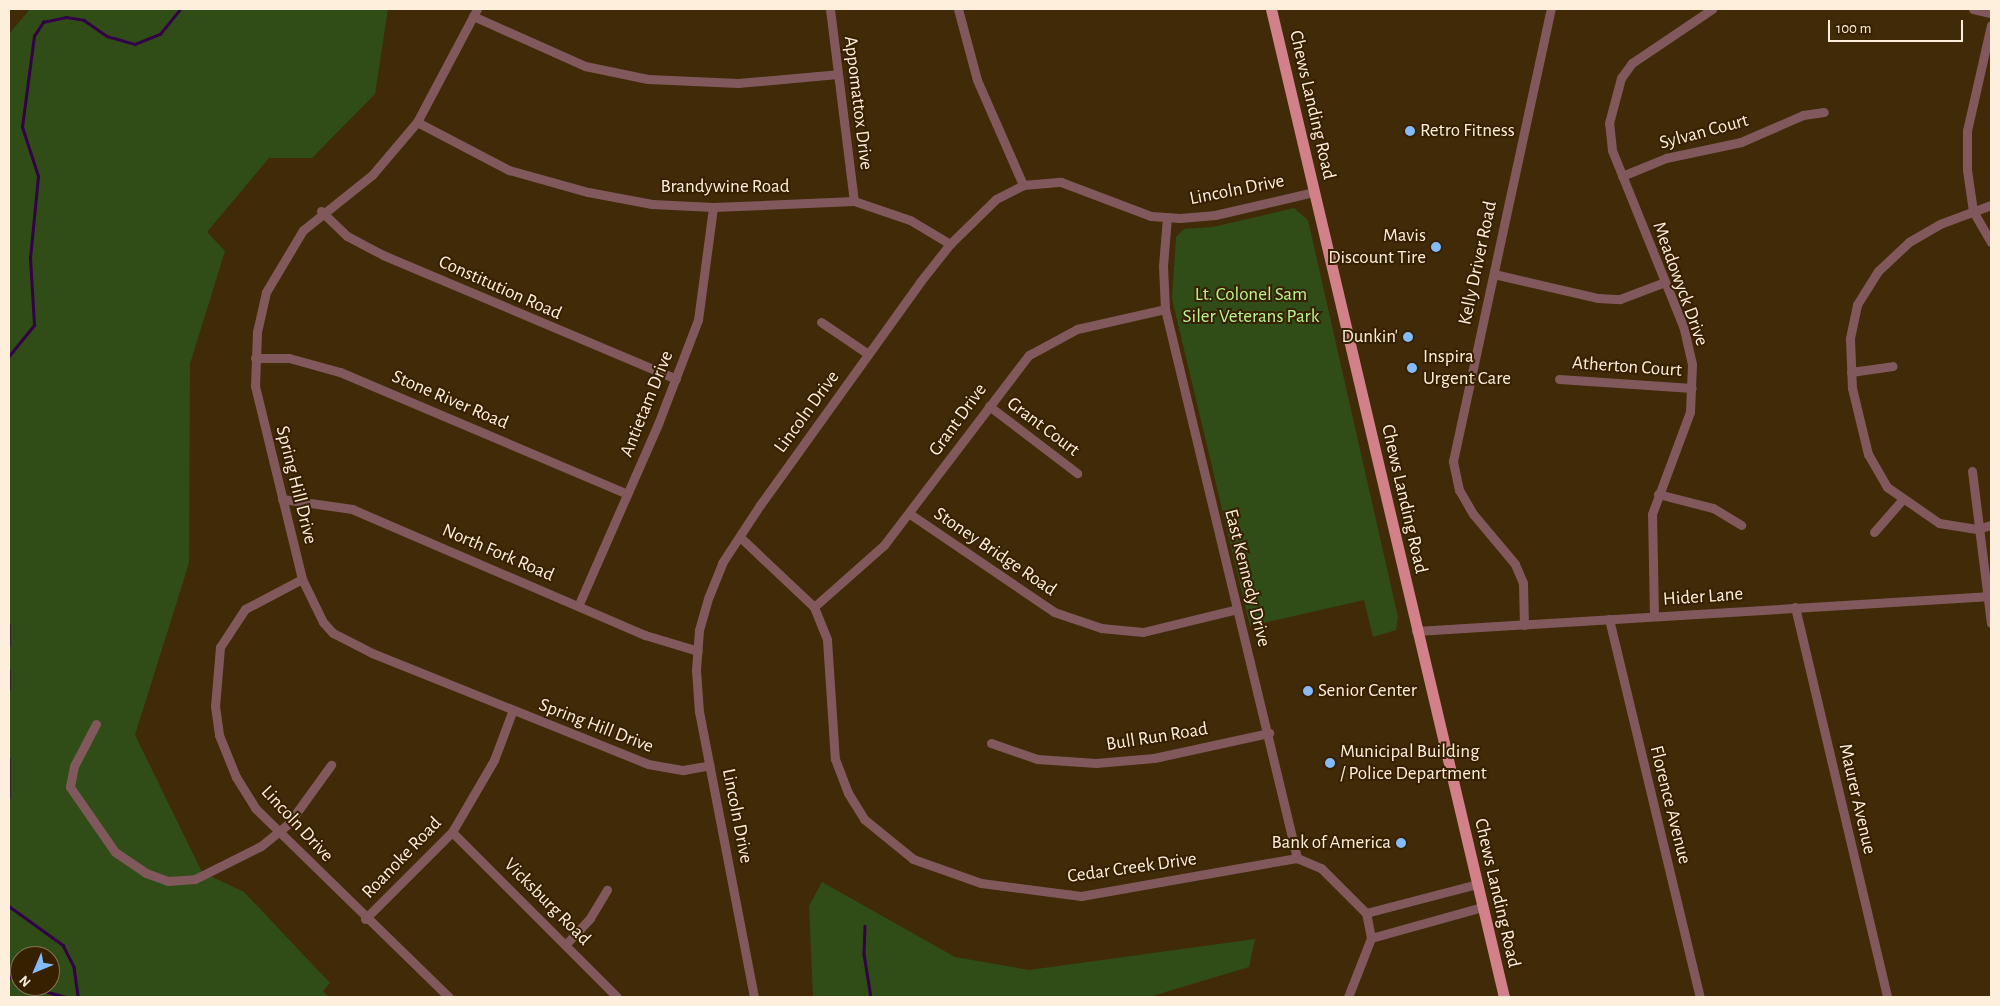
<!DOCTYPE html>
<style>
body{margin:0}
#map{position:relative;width:2000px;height:1006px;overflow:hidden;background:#402a07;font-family:"Alegreya Sans",sans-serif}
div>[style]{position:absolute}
.green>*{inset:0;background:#304d17}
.stream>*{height:2.5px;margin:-1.25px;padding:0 1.25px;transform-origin:1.25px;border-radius:1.25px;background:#330147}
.minor>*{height:9px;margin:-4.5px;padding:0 4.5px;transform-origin:4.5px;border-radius:4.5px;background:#81595d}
.major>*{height:11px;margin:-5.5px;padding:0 5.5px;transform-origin:5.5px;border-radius:5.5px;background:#d28089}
.dots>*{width:14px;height:14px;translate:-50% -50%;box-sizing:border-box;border:2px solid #362000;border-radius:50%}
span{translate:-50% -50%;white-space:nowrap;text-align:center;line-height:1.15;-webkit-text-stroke:4px #362000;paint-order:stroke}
.street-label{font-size:19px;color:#feefdc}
.poi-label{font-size:19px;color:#feefdc}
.left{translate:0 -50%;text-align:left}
.right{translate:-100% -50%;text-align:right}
.park-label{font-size:19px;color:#baf68d}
.frame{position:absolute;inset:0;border:10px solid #feefdc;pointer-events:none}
.north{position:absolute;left:10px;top:946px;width:50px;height:50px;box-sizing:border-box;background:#362000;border:1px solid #867358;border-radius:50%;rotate:225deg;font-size:14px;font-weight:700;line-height:20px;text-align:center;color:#feefdc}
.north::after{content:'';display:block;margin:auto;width:18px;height:22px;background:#85bbfb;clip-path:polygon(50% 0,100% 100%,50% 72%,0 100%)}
.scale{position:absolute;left:1828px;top:20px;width:135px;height:22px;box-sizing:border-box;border:2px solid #feefdc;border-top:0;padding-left:6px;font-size:15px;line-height:18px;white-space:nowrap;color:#feefdc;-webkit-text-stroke:4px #362000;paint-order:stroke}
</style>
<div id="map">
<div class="green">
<i style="clip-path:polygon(evenodd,30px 9px,388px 9px,375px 94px,312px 158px,269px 158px,207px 232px,225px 251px,190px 364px,189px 563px,135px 735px,202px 872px,244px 892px,330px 983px,323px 991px,329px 997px,9px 997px,9px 34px,30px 9px,20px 956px,50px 956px,50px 986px,20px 986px,20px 956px)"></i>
<i style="clip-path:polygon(1294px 208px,1308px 220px,1398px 617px,1396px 630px,1373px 637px,1364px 600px,1250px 626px,1172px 299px,1176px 237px,1184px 229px,1213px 227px)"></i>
<i style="clip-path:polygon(822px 882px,955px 957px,1029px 970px,1255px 939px,1249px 967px,1149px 997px,813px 997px,809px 906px)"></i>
</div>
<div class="stream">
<i style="left:9px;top:356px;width:40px;rotate:-51deg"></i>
<i style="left:34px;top:325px;width:67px;rotate:-93.4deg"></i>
<i style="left:30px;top:258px;width:82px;rotate:-84.4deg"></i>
<i style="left:38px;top:176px;width:52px;rotate:-108.1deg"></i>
<i style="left:22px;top:127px;width:92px;rotate:-82.5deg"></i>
<i style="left:34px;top:36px;width:17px;rotate:-57deg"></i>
<i style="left:43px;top:22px;width:24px;rotate:-12deg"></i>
<i style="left:66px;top:17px;width:18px;rotate:9deg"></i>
<i style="left:84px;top:20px;width:28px;rotate:35deg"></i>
<i style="left:107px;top:36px;width:29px;rotate:16deg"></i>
<i style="left:135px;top:44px;width:27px;rotate:-22deg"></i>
<i style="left:160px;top:34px;width:32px;rotate:-51deg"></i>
<i style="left:9px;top:624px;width:21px;rotate:90deg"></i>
<i style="left:9px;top:670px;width:19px;rotate:90deg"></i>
<i style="left:9px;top:759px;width:38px;rotate:90deg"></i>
<i style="left:9px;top:906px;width:67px;rotate:35.8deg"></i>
<i style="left:63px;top:945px;width:25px;rotate:63deg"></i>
<i style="left:74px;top:967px;width:30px;rotate:82deg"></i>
<i style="left:865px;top:926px;width:28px;rotate:92deg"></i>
<i style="left:864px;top:954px;width:44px;rotate:80.8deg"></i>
<i style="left:9px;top:976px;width:13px;rotate:32deg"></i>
<i style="left:26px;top:986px;width:41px;rotate:15.4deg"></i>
</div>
<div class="minor">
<i style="left:477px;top:9px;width:128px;rotate:118deg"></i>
<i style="left:417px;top:122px;width:70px;rotate:130.3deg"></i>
<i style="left:372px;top:175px;width:88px;rotate:141.4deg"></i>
<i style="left:303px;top:230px;width:72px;rotate:120.8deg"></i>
<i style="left:266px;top:292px;width:41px;rotate:102.7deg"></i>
<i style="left:257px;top:332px;width:54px;rotate:92.1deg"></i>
<i style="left:255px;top:386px;width:199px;rotate:76.3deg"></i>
<i style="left:302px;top:579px;width:48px;rotate:64deg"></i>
<i style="left:323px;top:622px;width:15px;rotate:48deg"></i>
<i style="left:333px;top:633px;width:44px;rotate:27.1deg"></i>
<i style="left:372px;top:653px;width:297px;rotate:21.9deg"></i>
<i style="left:648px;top:764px;width:36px;rotate:10deg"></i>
<i style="left:683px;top:770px;width:27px;rotate:-10deg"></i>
<i style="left:830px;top:9px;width:193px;rotate:82.9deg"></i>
<i style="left:958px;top:9px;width:73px;rotate:75deg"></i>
<i style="left:977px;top:80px;width:115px;rotate:66.3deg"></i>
<i style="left:1973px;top:9px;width:18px;rotate:13deg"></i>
<i style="left:473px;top:16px;width:123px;rotate:24.1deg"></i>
<i style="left:585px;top:66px;width:64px;rotate:11.7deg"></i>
<i style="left:648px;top:79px;width:90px;rotate:2.5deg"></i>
<i style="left:738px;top:83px;width:100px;rotate:-5.1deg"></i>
<i style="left:1991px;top:25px;width:109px;rotate:102.8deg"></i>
<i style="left:1967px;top:131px;width:39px;rotate:90deg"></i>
<i style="left:1967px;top:170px;width:41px;rotate:81.7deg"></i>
<i style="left:1973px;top:211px;width:36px;rotate:60deg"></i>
<i style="left:417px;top:122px;width:104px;rotate:27.6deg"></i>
<i style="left:509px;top:170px;width:82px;rotate:15.6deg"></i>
<i style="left:588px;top:192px;width:65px;rotate:10.6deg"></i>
<i style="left:652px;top:204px;width:61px;rotate:2.8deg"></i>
<i style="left:713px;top:207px;width:141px;rotate:-2.4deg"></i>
<i style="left:854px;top:201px;width:59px;rotate:18.7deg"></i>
<i style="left:910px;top:220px;width:47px;rotate:31deg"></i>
<i style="left:1622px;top:176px;width:48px;rotate:-22.2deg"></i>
<i style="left:1666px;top:158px;width:77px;rotate:-12deg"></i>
<i style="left:1741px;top:142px;width:68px;rotate:-23.5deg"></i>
<i style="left:1803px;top:115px;width:21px;rotate:-8deg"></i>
<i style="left:1991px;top:205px;width:54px;rotate:159.6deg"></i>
<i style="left:1940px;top:224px;width:36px;rotate:150deg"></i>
<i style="left:1909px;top:242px;width:42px;rotate:136.9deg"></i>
<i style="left:1878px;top:271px;width:40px;rotate:122deg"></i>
<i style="left:1857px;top:305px;width:35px;rotate:102deg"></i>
<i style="left:1850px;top:339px;width:49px;rotate:87.7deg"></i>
<i style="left:1852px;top:388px;width:68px;rotate:76.4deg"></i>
<i style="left:1868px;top:454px;width:38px;rotate:60deg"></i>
<i style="left:1887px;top:487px;width:63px;rotate:34.7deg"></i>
<i style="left:1939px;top:523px;width:38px;rotate:9deg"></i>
<i style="left:1977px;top:529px;width:15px;rotate:-16deg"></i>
<i style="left:321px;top:211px;width:36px;rotate:44deg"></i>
<i style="left:347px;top:236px;width:41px;rotate:27.8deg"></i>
<i style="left:383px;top:255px;width:318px;rotate:22.9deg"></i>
<i style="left:1167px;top:217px;width:49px;rotate:94.7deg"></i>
<i style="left:1163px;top:266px;width:43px;rotate:87.3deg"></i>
<i style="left:1165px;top:309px;width:565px;rotate:76.48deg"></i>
<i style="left:1297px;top:858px;width:26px;rotate:23deg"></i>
<i style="left:1321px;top:868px;width:64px;rotate:45deg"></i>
<i style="left:1494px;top:274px;width:107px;rotate:13deg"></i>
<i style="left:1598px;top:298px;width:22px;rotate:3deg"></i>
<i style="left:1620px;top:299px;width:48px;rotate:-20.7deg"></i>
<i style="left:821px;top:322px;width:57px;rotate:34.2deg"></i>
<i style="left:255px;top:358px;width:34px"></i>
<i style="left:289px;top:358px;width:53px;rotate:15.4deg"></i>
<i style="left:340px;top:372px;width:312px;rotate:23deg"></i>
<i style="left:1851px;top:372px;width:42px;rotate:-8.1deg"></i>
<i style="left:1559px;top:379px;width:133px;rotate:3.9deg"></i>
<i style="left:989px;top:406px;width:111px;rotate:37.3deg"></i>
<i style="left:1972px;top:471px;width:153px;rotate:82.9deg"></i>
<i style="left:1658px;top:494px;width:57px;rotate:14.3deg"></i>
<i style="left:1713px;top:508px;width:33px;rotate:31deg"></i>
<i style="left:282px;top:499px;width:71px;rotate:8.1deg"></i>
<i style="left:352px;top:509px;width:319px;rotate:23.3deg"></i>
<i style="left:645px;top:635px;width:55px;rotate:16.8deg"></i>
<i style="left:910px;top:514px;width:174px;rotate:34.2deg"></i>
<i style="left:1054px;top:612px;width:50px;rotate:18.8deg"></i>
<i style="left:1101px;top:628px;width:42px;rotate:5.4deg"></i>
<i style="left:1143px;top:632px;width:97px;rotate:-13.7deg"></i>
<i style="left:1874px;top:532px;width:43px;rotate:-48.8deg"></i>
<i style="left:740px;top:537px;width:102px;rotate:43.4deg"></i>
<i style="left:814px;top:607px;width:35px;rotate:68deg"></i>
<i style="left:827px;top:640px;width:119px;rotate:86.2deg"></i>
<i style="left:835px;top:759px;width:36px;rotate:69deg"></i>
<i style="left:848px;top:793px;width:31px;rotate:58deg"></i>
<i style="left:864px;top:819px;width:63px;rotate:39.2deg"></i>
<i style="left:913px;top:859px;width:72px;rotate:19.4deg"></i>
<i style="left:981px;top:883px;width:101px;rotate:7.4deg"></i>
<i style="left:1081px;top:896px;width:219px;rotate:-10deg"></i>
<i style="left:302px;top:579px;width:64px;rotate:152.2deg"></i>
<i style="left:245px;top:609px;width:45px;rotate:123.3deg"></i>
<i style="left:220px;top:647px;width:59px;rotate:94.8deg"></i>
<i style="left:215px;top:706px;width:29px;rotate:82deg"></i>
<i style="left:219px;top:735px;width:45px;rotate:68deg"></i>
<i style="left:236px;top:777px;width:36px;rotate:58deg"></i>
<i style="left:255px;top:808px;width:271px;rotate:44.3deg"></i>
<i style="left:579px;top:604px;width:197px;rotate:-66.3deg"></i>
<i style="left:658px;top:424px;width:111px;rotate:-69deg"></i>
<i style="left:698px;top:320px;width:114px;rotate:-82.4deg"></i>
<i style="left:814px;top:607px;width:94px;rotate:-41.5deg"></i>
<i style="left:884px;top:545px;width:239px;rotate:-52.7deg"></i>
<i style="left:1029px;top:355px;width:55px;rotate:-28.4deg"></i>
<i style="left:1077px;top:329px;width:90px;rotate:-12.8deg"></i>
<i style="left:1795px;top:607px;width:401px;rotate:76.7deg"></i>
<i style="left:1654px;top:616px;width:102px;rotate:-91.1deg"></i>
<i style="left:1652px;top:514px;width:109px;rotate:-69.6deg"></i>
<i style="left:1690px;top:412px;width:48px;rotate:-87.6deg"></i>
<i style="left:1692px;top:364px;width:39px;rotate:-103deg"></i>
<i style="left:1683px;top:326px;width:190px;rotate:-112deg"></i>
<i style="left:1612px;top:150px;width:27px;rotate:-96deg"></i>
<i style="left:1609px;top:123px;width:47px;rotate:-75.1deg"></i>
<i style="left:1621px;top:78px;width:19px;rotate:-54deg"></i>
<i style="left:1632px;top:63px;width:97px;rotate:-34deg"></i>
<i style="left:1609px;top:619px;width:389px;rotate:76.5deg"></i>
<i style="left:1524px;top:625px;width:42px;rotate:-91.4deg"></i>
<i style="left:1523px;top:583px;width:21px;rotate:-113deg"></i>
<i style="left:1515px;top:564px;width:65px;rotate:-130deg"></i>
<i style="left:1473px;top:514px;width:28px;rotate:-120deg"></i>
<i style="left:1459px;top:490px;width:30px;rotate:-102deg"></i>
<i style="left:1453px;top:461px;width:463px;rotate:-77.8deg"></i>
<i style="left:1416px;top:631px;width:576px;rotate:-3.48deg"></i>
<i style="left:96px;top:724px;width:47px;rotate:117.6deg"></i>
<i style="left:74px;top:766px;width:21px;rotate:101deg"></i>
<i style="left:70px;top:787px;width:79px;rotate:55.3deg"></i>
<i style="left:115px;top:852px;width:37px;rotate:34deg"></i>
<i style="left:146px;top:873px;width:23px;rotate:20deg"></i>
<i style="left:168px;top:881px;width:27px;rotate:-4deg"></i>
<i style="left:195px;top:879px;width:74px;rotate:-26.6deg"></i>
<i style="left:261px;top:846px;width:36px;rotate:-39deg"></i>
<i style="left:289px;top:823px;width:72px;rotate:-54.1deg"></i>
<i style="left:991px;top:743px;width:49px;rotate:19.2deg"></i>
<i style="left:1037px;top:759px;width:59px;rotate:3.9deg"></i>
<i style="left:1096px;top:763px;width:58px;rotate:-4.9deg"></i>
<i style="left:1154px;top:758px;width:118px;rotate:-12.3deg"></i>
<i style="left:452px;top:832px;width:233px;rotate:45deg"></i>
<i style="left:1366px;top:913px;width:115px;rotate:-14.6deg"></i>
<i style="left:365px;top:919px;width:123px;rotate:-45deg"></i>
<i style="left:452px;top:832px;width:83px;rotate:-59.7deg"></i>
<i style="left:494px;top:760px;width:51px;rotate:-69.4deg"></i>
<i style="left:1371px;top:938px;width:115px;rotate:-15.6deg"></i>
<i style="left:567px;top:943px;width:34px;rotate:-47deg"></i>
<i style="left:590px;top:918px;width:33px;rotate:-59deg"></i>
<i style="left:754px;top:997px;width:290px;rotate:-100.9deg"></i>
<i style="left:699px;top:712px;width:42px;rotate:-94.1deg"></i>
<i style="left:696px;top:670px;width:40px;rotate:-85.7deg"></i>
<i style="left:699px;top:630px;width:35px;rotate:-74deg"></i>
<i style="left:709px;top:596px;width:35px;rotate:-68deg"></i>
<i style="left:722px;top:563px;width:69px;rotate:-56.8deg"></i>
<i style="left:760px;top:505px;width:274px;rotate:-54.3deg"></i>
<i style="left:920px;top:282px;width:48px;rotate:-51.7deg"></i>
<i style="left:950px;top:244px;width:64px;rotate:-44.4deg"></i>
<i style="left:996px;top:199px;width:30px;rotate:-27deg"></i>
<i style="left:1023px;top:185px;width:38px;rotate:-5deg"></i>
<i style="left:1061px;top:182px;width:96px;rotate:20.7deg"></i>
<i style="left:1151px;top:216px;width:29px;rotate:4deg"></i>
<i style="left:1180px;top:218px;width:35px;rotate:-5deg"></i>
<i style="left:1215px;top:215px;width:102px;rotate:-13.1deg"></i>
<i style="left:1348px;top:997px;width:63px;rotate:-68.7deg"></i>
<i style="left:1371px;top:938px;width:25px;rotate:-101deg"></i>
</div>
<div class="major">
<i style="left:1271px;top:9px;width:1015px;rotate:76.73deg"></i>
</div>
<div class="dots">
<i style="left:1410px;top:131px;background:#85bbfb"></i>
<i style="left:1436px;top:247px;background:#85bbfb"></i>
<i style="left:1408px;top:337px;background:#85bbfb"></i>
<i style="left:1412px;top:368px;background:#85bbfb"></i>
<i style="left:1308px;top:691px;background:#85bbfb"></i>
<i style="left:1330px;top:763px;background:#85bbfb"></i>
<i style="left:1401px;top:843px;background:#85bbfb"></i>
</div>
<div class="street-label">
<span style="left:858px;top:103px;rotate:83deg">Appomattox Drive</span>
<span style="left:1312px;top:105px;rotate:77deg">Chews Landing Road</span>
<span style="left:1704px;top:132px;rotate:-15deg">Sylvan Court</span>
<span style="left:725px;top:187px">Brandywine Road</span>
<span style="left:1237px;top:190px;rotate:-11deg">Lincoln Drive</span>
<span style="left:1478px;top:263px;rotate:-78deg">Kelly Driver Road</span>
<span style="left:1680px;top:284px;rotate:70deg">Meadowyck Drive</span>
<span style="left:500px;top:288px;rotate:24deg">Constitution Road</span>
<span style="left:1627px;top:367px;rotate:4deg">Atherton Court</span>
<span style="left:450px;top:400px;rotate:23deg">Stone River Road</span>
<span style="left:647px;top:404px;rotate:-68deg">Antietam Drive</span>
<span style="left:807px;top:412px;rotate:-54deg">Lincoln Drive</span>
<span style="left:958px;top:420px;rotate:-54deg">Grant Drive</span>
<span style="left:1043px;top:427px;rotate:37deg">Grant Court</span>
<span style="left:296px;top:485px;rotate:76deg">Spring Hill Drive</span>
<span style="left:1404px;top:499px;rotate:77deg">Chews Landing Road</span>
<span style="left:995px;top:552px;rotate:34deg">Stoney Bridge Road</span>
<span style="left:498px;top:553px;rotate:23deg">North Fork Road</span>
<span style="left:1247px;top:578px;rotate:76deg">East Kennedy Drive</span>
<span style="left:1703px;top:597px;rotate:-4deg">Hider Lane</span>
<span style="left:596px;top:726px;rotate:21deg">Spring Hill Drive</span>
<span style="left:1157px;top:737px;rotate:-9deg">Bull Run Road</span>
<span style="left:1857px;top:799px;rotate:77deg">Maurer Avenue</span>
<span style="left:1670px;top:805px;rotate:76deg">Florence Avenue</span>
<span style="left:737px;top:816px;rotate:79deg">Lincoln Drive</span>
<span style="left:297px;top:824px;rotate:47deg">Lincoln Drive</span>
<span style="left:402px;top:858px;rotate:-46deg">Roanoke Road</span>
<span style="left:1132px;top:868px;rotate:-8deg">Cedar Creek Drive</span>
<span style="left:1497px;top:893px;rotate:77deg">Chews Landing Road</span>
<span style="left:547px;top:902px;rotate:45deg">Vicksburg Road</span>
</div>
<div class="poi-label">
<span class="left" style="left:1420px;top:131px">Retro Fitness</span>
<span class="right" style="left:1426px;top:247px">Mavis<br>Discount Tire</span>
<span class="right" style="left:1398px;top:337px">Dunkin'</span>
<span class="left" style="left:1423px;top:368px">Inspira<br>Urgent Care</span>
<span class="left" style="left:1318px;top:691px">Senior Center</span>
<span class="left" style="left:1340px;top:763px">Municipal Building<br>/ Police Department</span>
<span class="right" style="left:1391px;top:843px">Bank of America</span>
</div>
<div class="park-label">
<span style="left:1251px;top:306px">Lt. Colonel Sam<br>Siler Veterans Park</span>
</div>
<div class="frame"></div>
<div class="north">N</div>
<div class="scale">100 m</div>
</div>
